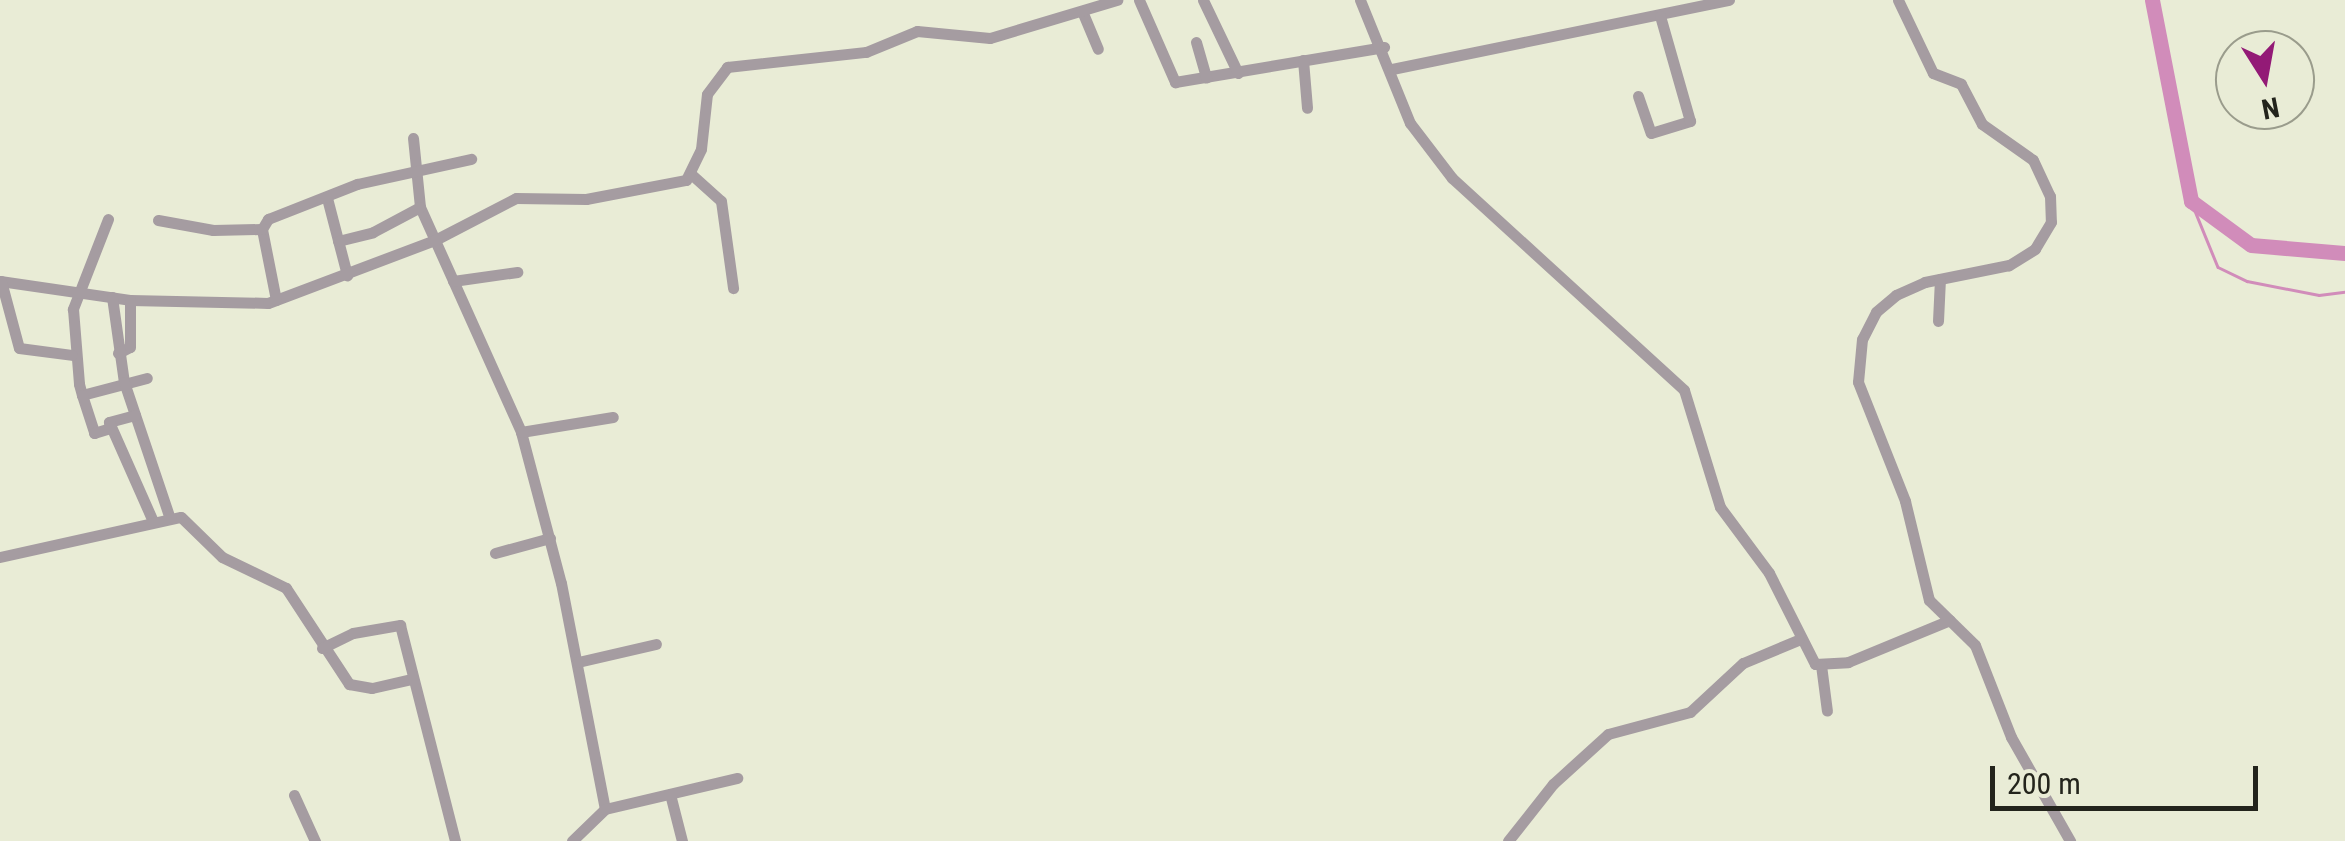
<!DOCTYPE html>
<style>
body{margin:0}
#map{position:relative;width:2345px;height:841px;overflow:hidden;background:#e9ecd6;font-family:"Roboto Condensed",sans-serif}
div>[style]{position:absolute}
.stream>*{height:2.5px;margin:-1.25px;padding:0 1.25px;transform-origin:1.25px;border-radius:1.25px;background:#d18cba}
.river>*{height:15px;margin:-7.5px;padding:0 7.5px;transform-origin:7.5px;border-radius:7.5px;background:#d18cba}
.minor>*{height:11px;margin:-5.5px;padding:0 5.5px;transform-origin:5.5px;border-radius:5.5px;background:#a59ca1}
span{translate:-50% -50%;white-space:nowrap;text-align:center;line-height:1.15;-webkit-text-stroke:10px #e9ecd6;paint-order:stroke}
.north{position:absolute;left:2215px;top:30px;width:100px;height:100px;box-sizing:border-box;background:#e9ecd6;border:2px solid #9a9c8c;border-radius:50%;rotate:169deg;font-size:28px;font-weight:700;line-height:40px;text-align:center;color:#23241c}
.north::after{content:'';display:block;margin:auto;width:35px;height:45px;background:#931a76;clip-path:polygon(50% 0,100% 100%,50% 72%,0 100%)}
.scale{position:absolute;left:1990px;top:766px;width:268px;height:45px;box-sizing:border-box;border:5px solid #23241c;border-top:0;padding-left:12px;font-size:30px;line-height:35px;white-space:nowrap;color:#23241c;-webkit-text-stroke:8px #e9ecd6;paint-order:stroke}
</style>
<div id="map">
<div class="stream">
<i style="left:2191px;top:201px;width:71px;rotate:67.8deg"></i>
<i style="left:2218px;top:267px;width:32px;rotate:26deg"></i>
<i style="left:2247px;top:281px;width:73px;rotate:11deg"></i>
<i style="left:2319px;top:295px;width:26px;rotate:-7deg"></i>
</div>
<div class="river">
<i style="left:2152px;top:0;width:205px;rotate:79deg"></i>
<i style="left:2191px;top:201px;width:74px;rotate:36.3deg"></i>
<i style="left:2251px;top:245px;width:94px;rotate:4.9deg"></i>
</div>
<div class="minor">
<i style="left:1139px;top:0;width:90px;rotate:66.3deg"></i>
<i style="left:1175px;top:82px;width:212px;rotate:-9.5deg"></i>
<i style="left:1203px;top:0;width:81px;rotate:64.4deg"></i>
<i style="left:1360px;top:0;width:133px;rotate:67.9deg"></i>
<i style="left:1410px;top:123px;width:69px;rotate:52.6deg"></i>
<i style="left:1452px;top:178px;width:314px;rotate:42.4deg"></i>
<i style="left:1684px;top:390px;width:122px;rotate:72.9deg"></i>
<i style="left:1720px;top:507px;width:82px;rotate:53.4deg"></i>
<i style="left:1769px;top:573px;width:102px;rotate:63.2deg"></i>
<i style="left:1815px;top:664px;width:33px;rotate:-3deg"></i>
<i style="left:1848px;top:662px;width:110px;rotate:-22.4deg"></i>
<i style="left:1898px;top:0;width:81px;rotate:64.4deg"></i>
<i style="left:1933px;top:73px;width:30px;rotate:21deg"></i>
<i style="left:1961px;top:84px;width:45px;rotate:62.3deg"></i>
<i style="left:1982px;top:124px;width:62px;rotate:35.2deg"></i>
<i style="left:2033px;top:160px;width:40px;rotate:65deg"></i>
<i style="left:2050px;top:196px;width:26px;rotate:88deg"></i>
<i style="left:2051px;top:222px;width:31px;rotate:121deg"></i>
<i style="left:2035px;top:249px;width:31px;rotate:148deg"></i>
<i style="left:2009px;top:265px;width:86px;rotate:168.6deg"></i>
<i style="left:1925px;top:282px;width:32px;rotate:156deg"></i>
<i style="left:1896px;top:295px;width:26px;rotate:140deg"></i>
<i style="left:1876px;top:312px;width:30px;rotate:117deg"></i>
<i style="left:1862px;top:339px;width:43px;rotate:95.3deg"></i>
<i style="left:1858px;top:382px;width:128px;rotate:68.4deg"></i>
<i style="left:1905px;top:501px;width:102px;rotate:76.4deg"></i>
<i style="left:1929px;top:600px;width:64px;rotate:44.4deg"></i>
<i style="left:1975px;top:645px;width:99px;rotate:68.6deg"></i>
<i style="left:2011px;top:737px;width:120px;rotate:60.4deg"></i>
<i style="left:1082px;top:11px;width:41px;rotate:67.2deg"></i>
<i style="left:1196px;top:42px;width:37px;rotate:74deg"></i>
<i style="left:1303px;top:60px;width:48px;rotate:85.2deg"></i>
<i style="left:1392px;top:69px;width:344px;rotate:-11.6deg"></i>
<i style="left:1638px;top:96px;width:39px;rotate:71deg"></i>
<i style="left:1651px;top:133px;width:41px;rotate:-17.1deg"></i>
<i style="left:1690px;top:121px;width:109px;rotate:-105.9deg"></i>
<i style="left:413px;top:138px;width:69px;rotate:84.2deg"></i>
<i style="left:420px;top:207px;width:247px;rotate:65.8deg"></i>
<i style="left:521px;top:432px;width:156px;rotate:75.2deg"></i>
<i style="left:561px;top:583px;width:230px;rotate:79deg"></i>
<i style="left:605px;top:809px;width:46px;rotate:135.9deg"></i>
<i style="left:691px;top:174px;width:40px;rotate:42deg"></i>
<i style="left:721px;top:201px;width:88px;rotate:82.1deg"></i>
<i style="left:327px;top:198px;width:80px;rotate:75.4deg"></i>
<i style="left:108px;top:219px;width:97px;rotate:111.3deg"></i>
<i style="left:73px;top:309px;width:75px;rotate:85.4deg"></i>
<i style="left:79px;top:384px;width:11px;rotate:75deg"></i>
<i style="left:82px;top:395px;width:67px;rotate:-14.7deg"></i>
<i style="left:158px;top:220px;width:56px;rotate:10.3deg"></i>
<i style="left:213px;top:230px;width:49px;rotate:-1.2deg"></i>
<i style="left:338px;top:241px;width:36px;rotate:-14deg"></i>
<i style="left:373px;top:232px;width:53px;rotate:-28deg"></i>
<i style="left:0;top:281px;width:131px;rotate:8.3deg"></i>
<i style="left:130px;top:300px;width:138px;rotate:1.2deg"></i>
<i style="left:268px;top:303px;width:178px;rotate:-20.7deg"></i>
<i style="left:435px;top:240px;width:91px;rotate:-27.4deg"></i>
<i style="left:516px;top:198px;width:70px;rotate:0.8deg"></i>
<i style="left:586px;top:199px;width:102px;rotate:-10.8deg"></i>
<i style="left:686px;top:180px;width:34px;rotate:-64deg"></i>
<i style="left:701px;top:149px;width:55px;rotate:-83.8deg"></i>
<i style="left:707px;top:94px;width:34px;rotate:-53deg"></i>
<i style="left:727px;top:67px;width:140px;rotate:-6.2deg"></i>
<i style="left:866px;top:52px;width:55px;rotate:-22.4deg"></i>
<i style="left:917px;top:31px;width:73px;rotate:5.5deg"></i>
<i style="left:990px;top:38px;width:133px;rotate:-16.7deg"></i>
<i style="left:1px;top:281px;width:69px;rotate:75deg"></i>
<i style="left:19px;top:348px;width:53px;rotate:7.5deg"></i>
<i style="left:453px;top:281px;width:65px;rotate:-8deg"></i>
<i style="left:112px;top:297px;width:86px;rotate:82deg"></i>
<i style="left:124px;top:382px;width:141px;rotate:71.4deg"></i>
<i style="left:276px;top:300px;width:72px;rotate:-101.2deg"></i>
<i style="left:262px;top:229px;width:12px;rotate:-59deg"></i>
<i style="left:268px;top:219px;width:96px;rotate:-21.5deg"></i>
<i style="left:357px;top:184px;width:117px;rotate:-12.4deg"></i>
<i style="left:1938px;top:321px;width:42px;rotate:-87.3deg"></i>
<i style="left:118px;top:353px;width:13px;rotate:-27deg"></i>
<i style="left:130px;top:347px;width:47px;rotate:-90deg"></i>
<i style="left:82px;top:395px;width:40px;rotate:72deg"></i>
<i style="left:94px;top:433px;width:17px;rotate:-17deg"></i>
<i style="left:135px;top:415px;width:27px;rotate:165deg"></i>
<i style="left:109px;top:422px;width:106px;rotate:66.1deg"></i>
<i style="left:521px;top:432px;width:93px;rotate:-9.3deg"></i>
<i style="left:495px;top:553px;width:57px;rotate:-15.3deg"></i>
<i style="left:0;top:557px;width:185px;rotate:-12.5deg"></i>
<i style="left:181px;top:517px;width:57px;rotate:44.3deg"></i>
<i style="left:222px;top:557px;width:71px;rotate:25.8deg"></i>
<i style="left:286px;top:588px;width:115px;rotate:56.7deg"></i>
<i style="left:349px;top:684px;width:23px;rotate:10deg"></i>
<i style="left:372px;top:688px;width:41px;rotate:-12.7deg"></i>
<i style="left:322px;top:648px;width:34px;rotate:-26deg"></i>
<i style="left:353px;top:633px;width:48px;rotate:-9.7deg"></i>
<i style="left:400px;top:625px;width:223px;rotate:75.7deg"></i>
<i style="left:578px;top:662px;width:80px;rotate:-13deg"></i>
<i style="left:1821px;top:665px;width:46px;rotate:82.6deg"></i>
<i style="left:670px;top:794px;width:49px;rotate:75.7deg"></i>
<i style="left:294px;top:795px;width:51px;rotate:65.5deg"></i>
<i style="left:605px;top:809px;width:136px;rotate:-13.2deg"></i>
<i style="left:1508px;top:841px;width:73px;rotate:-51.7deg"></i>
<i style="left:1553px;top:784px;width:74px;rotate:-42.3deg"></i>
<i style="left:1608px;top:734px;width:85px;rotate:-15deg"></i>
<i style="left:1690px;top:712px;width:72px;rotate:-42.8deg"></i>
<i style="left:1743px;top:663px;width:60px;rotate:-22.7deg"></i>
</div>
<div class="north">N</div>
<div class="scale">200 m</div>
</div>
